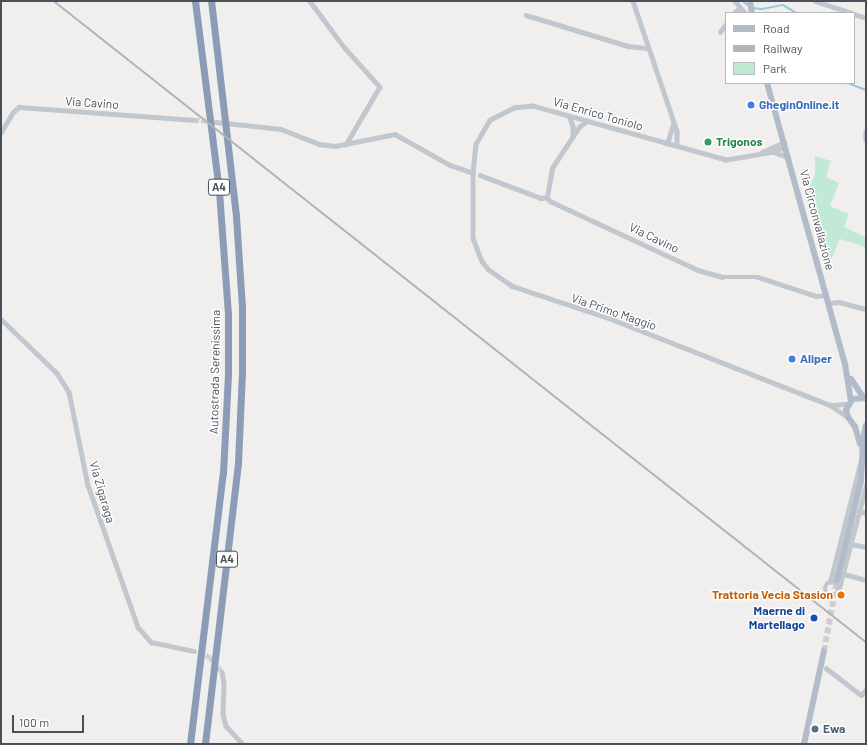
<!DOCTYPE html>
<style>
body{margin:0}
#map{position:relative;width:867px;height:745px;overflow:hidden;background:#f1efee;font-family:Barlow,sans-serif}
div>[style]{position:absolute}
.green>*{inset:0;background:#c2e9d5}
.stream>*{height:1.5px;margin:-0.75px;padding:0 0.75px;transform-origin:0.75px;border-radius:0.75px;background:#94c9e1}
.minor-tunnel>*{height:4.5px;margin-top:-2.25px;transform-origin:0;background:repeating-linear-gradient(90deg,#cfcfd0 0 4.5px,transparent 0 6.5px)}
.major-tunnel>*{height:6px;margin-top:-3px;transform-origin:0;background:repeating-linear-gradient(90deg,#cfcfd0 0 6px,transparent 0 9px)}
.minor>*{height:4.5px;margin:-2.25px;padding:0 2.25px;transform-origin:2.25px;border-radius:2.25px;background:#c1c7cf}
.minor>.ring{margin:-2.25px;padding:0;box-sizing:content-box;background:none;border:4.5px solid #c1c7cf;border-radius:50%}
.major>*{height:6px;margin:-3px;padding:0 3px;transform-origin:3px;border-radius:3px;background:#b1bbca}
.highway>*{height:7px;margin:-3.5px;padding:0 3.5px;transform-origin:3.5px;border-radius:3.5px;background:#8c9cb7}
.rail>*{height:1.5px;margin:-0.75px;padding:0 0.75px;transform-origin:0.75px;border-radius:0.75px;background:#b1b3b8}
.dots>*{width:11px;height:11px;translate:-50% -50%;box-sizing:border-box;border:2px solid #fff;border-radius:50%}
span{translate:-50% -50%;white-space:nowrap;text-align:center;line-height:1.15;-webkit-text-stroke:3px #fff;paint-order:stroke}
.shield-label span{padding:1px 3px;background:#fff;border:1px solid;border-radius:3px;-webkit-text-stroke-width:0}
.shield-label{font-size:11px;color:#495059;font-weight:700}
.street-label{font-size:12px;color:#495059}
.shop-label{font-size:12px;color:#366cbe;font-weight:700}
.left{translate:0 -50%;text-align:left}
.leisure-label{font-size:12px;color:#27864d;font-weight:700}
.food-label{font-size:12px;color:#c56008;font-weight:700}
.right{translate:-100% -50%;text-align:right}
.transit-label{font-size:12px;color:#164399;font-weight:700}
.service-label{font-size:12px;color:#4e5e75;font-weight:700}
.frame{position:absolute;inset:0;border:2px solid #495059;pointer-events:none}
.legend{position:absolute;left:725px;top:12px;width:130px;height:72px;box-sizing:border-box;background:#fff;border:1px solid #b6b9bd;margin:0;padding:5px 7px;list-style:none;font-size:12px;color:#495059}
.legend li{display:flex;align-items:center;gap:8px;height:20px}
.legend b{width:20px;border:1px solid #b6b9bd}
.scale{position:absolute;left:12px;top:715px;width:72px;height:18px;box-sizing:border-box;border:2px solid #495059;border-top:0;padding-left:5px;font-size:12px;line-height:14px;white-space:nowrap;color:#495059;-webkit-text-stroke:3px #fff;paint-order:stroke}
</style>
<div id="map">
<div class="green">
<i style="clip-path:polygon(815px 156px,831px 161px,826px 177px,839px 183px,830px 206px,849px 214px,844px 227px,866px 237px,866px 247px,840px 239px,826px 271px,805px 193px,815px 175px)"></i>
</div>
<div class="stream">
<i style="left:743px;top:1px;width:6px;rotate:39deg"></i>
<i style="left:753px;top:8px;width:9px;rotate:6deg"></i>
<i style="left:762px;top:9px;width:21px;rotate:-11deg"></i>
<i style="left:783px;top:5px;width:16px;rotate:30deg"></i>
<i style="left:848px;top:83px;width:19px;rotate:21deg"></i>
</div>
<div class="minor-tunnel">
<i style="left:195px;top:120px;width:17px;rotate:3deg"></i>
<i style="left:200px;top:652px;width:11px;rotate:27deg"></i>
<i style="left:210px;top:657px;width:19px;rotate:51deg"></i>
</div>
<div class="major-tunnel">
<i style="left:824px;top:651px;width:72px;rotate:-79.6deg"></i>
</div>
<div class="minor">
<i style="left:310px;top:1px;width:57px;rotate:53.5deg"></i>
<i style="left:344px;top:47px;width:54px;rotate:48deg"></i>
<i style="left:380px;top:87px;width:67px;rotate:120.4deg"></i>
<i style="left:633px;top:1px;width:137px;rotate:71.3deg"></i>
<i style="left:677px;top:131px;width:15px;rotate:90deg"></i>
<i style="left:735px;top:1px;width:16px;rotate:50deg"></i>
<i style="left:815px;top:1px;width:39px;rotate:18deg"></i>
<i style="left:734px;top:13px;width:8px;rotate:-45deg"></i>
<i style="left:854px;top:14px;width:13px;rotate:18deg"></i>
<i style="left:526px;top:15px;width:107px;rotate:16.9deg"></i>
<i style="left:628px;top:46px;width:20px;rotate:6deg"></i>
<i style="left:720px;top:32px;width:10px;rotate:-53deg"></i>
<i style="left:569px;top:116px;width:11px;rotate:68deg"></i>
<i style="left:573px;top:126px;width:9px;rotate:90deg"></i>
<i style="left:216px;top:122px;width:65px;rotate:6.1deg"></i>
<i style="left:281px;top:129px;width:41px;rotate:21.5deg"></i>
<i style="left:319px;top:144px;width:16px;rotate:7deg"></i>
<i style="left:335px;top:146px;width:61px;rotate:-11.3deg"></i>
<i style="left:395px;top:134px;width:63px;rotate:29.4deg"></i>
<i style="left:450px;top:165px;width:24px;rotate:19deg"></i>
<i style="left:866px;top:131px;width:9px;rotate:90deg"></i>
<i style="left:1px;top:132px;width:23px;rotate:-59deg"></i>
<i style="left:13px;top:112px;width:8px;rotate:-40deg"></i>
<i style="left:19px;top:107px;width:176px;rotate:4.2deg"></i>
<i style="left:667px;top:144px;width:21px;rotate:-73deg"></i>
<i style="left:785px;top:147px;width:12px;rotate:156deg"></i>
<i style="left:774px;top:152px;width:49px;rotate:170.5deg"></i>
<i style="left:726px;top:160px;width:200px;rotate:-164.4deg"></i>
<i style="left:533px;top:106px;width:19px;rotate:174deg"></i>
<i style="left:514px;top:108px;width:27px;rotate:153deg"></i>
<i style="left:490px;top:120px;width:28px;rotate:120deg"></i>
<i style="left:476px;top:144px;width:29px;rotate:96deg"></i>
<i style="left:473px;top:173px;width:65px;rotate:90deg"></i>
<i style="left:473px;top:238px;width:25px;rotate:69deg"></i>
<i style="left:482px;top:261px;width:10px;rotate:53deg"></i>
<i style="left:488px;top:269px;width:29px;rotate:35deg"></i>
<i style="left:512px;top:286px;width:108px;rotate:18.4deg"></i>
<i style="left:614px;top:320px;width:232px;rotate:21.5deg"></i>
<i style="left:830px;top:405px;width:22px;rotate:34deg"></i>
<i style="left:762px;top:152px;width:24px;rotate:-24deg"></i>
<i style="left:774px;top:152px;width:15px;rotate:20deg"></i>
<i style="left:480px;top:175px;width:65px;rotate:20.7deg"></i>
<i style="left:541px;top:198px;width:6px;rotate:-9deg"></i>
<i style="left:547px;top:197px;width:5px;rotate:53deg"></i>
<i style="left:550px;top:201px;width:163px;rotate:25deg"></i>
<i style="left:698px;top:270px;width:25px;rotate:16deg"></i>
<i style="left:722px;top:277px;width:36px"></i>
<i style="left:758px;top:277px;width:61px;rotate:18.1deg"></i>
<i style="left:816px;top:296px;width:10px;rotate:-6deg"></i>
<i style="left:547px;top:197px;width:29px;rotate:-80deg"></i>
<i style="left:552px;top:168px;width:49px;rotate:-56.6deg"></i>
<i style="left:579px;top:127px;width:10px;rotate:-37deg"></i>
<i style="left:828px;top:303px;width:11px;rotate:-5deg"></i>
<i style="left:839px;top:302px;width:28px;rotate:15deg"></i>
<i style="left:1px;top:319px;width:78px;rotate:44deg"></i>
<i style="left:57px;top:373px;width:22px;rotate:58deg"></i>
<i style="left:69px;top:392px;width:95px;rotate:78.5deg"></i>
<i style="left:88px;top:485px;width:151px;rotate:70.6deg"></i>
<i style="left:138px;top:627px;width:20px;rotate:49deg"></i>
<i style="left:151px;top:642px;width:44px;rotate:11.8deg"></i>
<i style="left:832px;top:405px;width:16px;rotate:-4deg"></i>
<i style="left:859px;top:511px;width:7px;rotate:16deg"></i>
<i style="left:851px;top:544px;width:15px;rotate:11deg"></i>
<i style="left:844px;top:574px;width:23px;rotate:15deg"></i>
<i style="left:830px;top:582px;width:122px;rotate:-75.7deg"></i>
<i class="ring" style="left:825px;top:582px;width:9.5px;height:9.5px"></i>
<i style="left:839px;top:588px;width:106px;rotate:-75.3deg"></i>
<i style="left:826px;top:668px;width:44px;rotate:37.6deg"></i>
<i style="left:861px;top:695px;width:7px;rotate:-45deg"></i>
<i style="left:222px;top:672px;width:11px;rotate:80deg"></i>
<i style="left:224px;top:683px;width:31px;rotate:92deg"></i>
<i style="left:223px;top:714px;width:12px;rotate:76deg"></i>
<i style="left:226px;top:726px;width:25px;rotate:47deg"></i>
</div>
<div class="major">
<i style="left:750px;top:1px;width:12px;rotate:81deg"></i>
<i style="left:767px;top:83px;width:292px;rotate:74.5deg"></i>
<i style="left:845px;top:364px;width:36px;rotate:81deg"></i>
<i style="left:851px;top:379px;width:22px;rotate:56deg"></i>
<i style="left:860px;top:444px;width:18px;rotate:-106deg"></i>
<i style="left:855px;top:427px;width:12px;rotate:-125deg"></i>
<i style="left:848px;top:417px;width:7px;rotate:-106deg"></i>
<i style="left:846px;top:410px;width:13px;rotate:-58deg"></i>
<i style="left:853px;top:399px;width:13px;rotate:-4deg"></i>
<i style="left:837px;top:580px;width:102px;rotate:-76.4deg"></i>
<i style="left:861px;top:481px;width:41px;rotate:-87.2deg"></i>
<i style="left:863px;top:440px;width:15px;rotate:-79deg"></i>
<i style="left:804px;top:744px;width:95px;rotate:-77.9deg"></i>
</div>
<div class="highway">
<i style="left:190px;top:744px;width:273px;rotate:-83.1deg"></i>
<i style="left:223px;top:473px;width:98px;rotate:-87.1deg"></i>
<i style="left:228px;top:375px;width:61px;rotate:-90deg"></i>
<i style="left:228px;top:314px;width:123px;rotate:-94.2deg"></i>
<i style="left:219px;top:191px;width:192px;rotate:-97.2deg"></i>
<i style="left:205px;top:744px;width:283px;rotate:-83.3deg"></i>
<i style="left:238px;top:463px;width:90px;rotate:-87.5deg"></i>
<i style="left:242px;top:373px;width:66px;rotate:-90deg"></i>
<i style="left:242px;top:307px;width:91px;rotate:-93.8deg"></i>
<i style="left:236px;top:216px;width:216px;rotate:-96.6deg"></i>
</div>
<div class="rail">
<i style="left:54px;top:1px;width:1035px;rotate:38.29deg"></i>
</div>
<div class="dots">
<i style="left:751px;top:105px;background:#3f7fe0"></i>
<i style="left:708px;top:142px;background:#2e9e5b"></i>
<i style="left:792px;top:359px;background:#3f7fe0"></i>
<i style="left:841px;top:595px;background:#e8710a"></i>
<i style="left:814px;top:618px;background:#1a4fb4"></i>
<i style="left:815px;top:729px;background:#5c6f8a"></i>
</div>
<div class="shield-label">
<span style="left:219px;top:187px">A4</span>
<span style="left:227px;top:559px">A4</span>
</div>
<div class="street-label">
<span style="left:92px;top:103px;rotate:4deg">Via Cavino</span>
<span style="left:598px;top:114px;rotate:16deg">Via Enrico Toniolo</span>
<span style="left:817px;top:220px;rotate:75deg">Via Circonvallazione</span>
<span style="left:654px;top:238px;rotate:26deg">Via Cavino</span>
<span style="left:614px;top:312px;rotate:19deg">Via Primo Maggio</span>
<span style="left:215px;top:372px;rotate:-89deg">Autostrada Serenissima</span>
<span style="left:102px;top:492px;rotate:74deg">Via Zigaraga</span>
</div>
<div class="shop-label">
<span class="left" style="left:759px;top:105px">GheginOnline.it</span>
<span class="left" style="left:800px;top:359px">Aliper</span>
</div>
<div class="leisure-label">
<span class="left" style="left:716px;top:142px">Trigonos</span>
</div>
<div class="food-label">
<span class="right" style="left:833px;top:595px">Trattoria Vecia Stasion</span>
</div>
<div class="transit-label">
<span class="right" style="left:805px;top:618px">Maerne di<br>Martellago</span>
</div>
<div class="service-label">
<span class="left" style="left:823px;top:729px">Ewa</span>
</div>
<div class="frame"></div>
<ul class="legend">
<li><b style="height:5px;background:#b1bbca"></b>Road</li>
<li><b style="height:5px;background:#b1b3b8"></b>Railway</li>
<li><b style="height:11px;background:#c2e9d5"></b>Park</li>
</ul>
<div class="scale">100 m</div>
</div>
